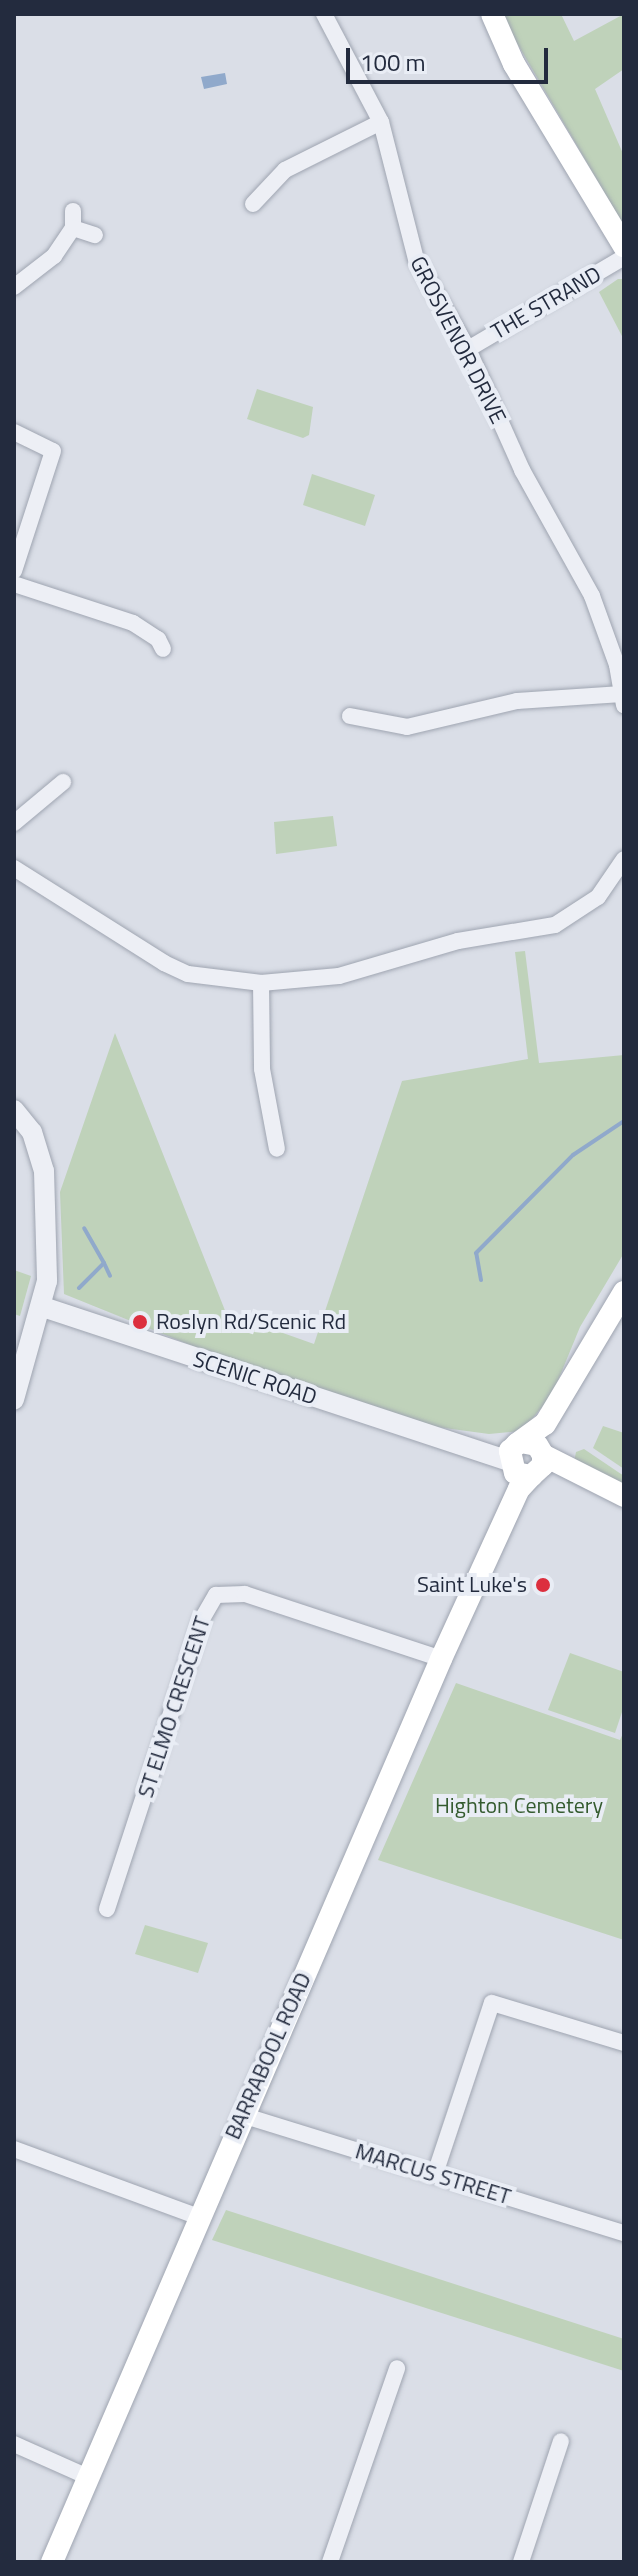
<!DOCTYPE html>
<style>
body{margin:0}
#map{position:relative;width:638px;height:2576px;overflow:hidden;background:#dadee7;font-family:"Titillium Web",sans-serif}
div>[style]{position:absolute}
.green>*{inset:0;background:#bfd2ba}
.water>*{inset:0;background:#90a9cb}
.stream>*{height:4px;margin:-2px;padding:0 2px;transform-origin:2px;border-radius:2px;background:#90a9cb}
.roads{filter:drop-shadow(0 0 2px #9fa5b1) drop-shadow(0 0 2px #9fa5b1)}
.minor>*{height:16px;margin:-8px;padding:0 8px;transform-origin:8px;border-radius:8px;background:#edeff5}
.tertiary>*{height:20px;margin:-10px;padding:0 10px;transform-origin:10px;border-radius:10px;background:#edeff5}
.secondary>*{height:22px;margin:-11px;padding:0 11px;transform-origin:11px;border-radius:11px;background:#fff}
.dots>*{width:22px;height:22px;translate:-50% -50%;box-sizing:border-box;border:4px solid #e9edf5;border-radius:50%}
span{translate:-50% -50%;white-space:nowrap;text-align:center;line-height:1.15;-webkit-text-stroke:8px #e9edf5;paint-order:stroke}
.street-label{font-size:22px;color:#232b3e}
.poi-label{font-size:22px;color:#232b3e}
.left{translate:0 -50%;text-align:left}
.right{translate:-100% -50%;text-align:right}
.park-label{font-size:22px;color:#345b2f}
.frame{position:absolute;inset:0;border:16px solid #232b3e;pointer-events:none}
.scale{position:absolute;left:346px;top:48px;width:202px;height:36px;box-sizing:border-box;border:4px solid #232b3e;border-top:0;padding-left:10px;font-size:24px;line-height:28px;white-space:nowrap;color:#232b3e;-webkit-text-stroke:6px #e9edf5;paint-order:stroke}
</style>
<div id="map">
<div class="green">
<i style="clip-path:polygon(500px 14px,561px 14px,574px 41px,624px 14px,624px 69px,595px 89px,624px 156px,624px 226px)"></i>
<i style="clip-path:polygon(618px 279px,624px 279px,624px 340px,599px 292px)"></i>
<i style="clip-path:polygon(257px 389px,313px 407px,309px 435px,303px 438px,247px 419px)"></i>
<i style="clip-path:polygon(312px 474px,375px 495px,365px 526px,303px 505px)"></i>
<i style="clip-path:polygon(333px 816px,337px 846px,276px 854px,274px 822px)"></i>
<i style="clip-path:polygon(525px 951px,539px 1063px,624px 1055px,624px 1253px,580px 1327px,552px 1395px,522px 1431px,489px 1434px,422px 1425px,205px 1351px,64px 1294px,60px 1192px,115px 1033px,226px 1313px,314px 1344px,402px 1081px,528px 1059px,515px 952px)"></i>
<i style="clip-path:polygon(14px 1270px,31px 1276px,20px 1316px,14px 1314px)"></i>
<i style="clip-path:polygon(603px 1426px,624px 1433px,624px 1469px,593px 1448px)"></i>
<i style="clip-path:polygon(584px 1449px,624px 1476px,624px 1489px,574px 1462px,576px 1452px)"></i>
<i style="clip-path:polygon(570px 1653px,624px 1672px,624px 1706px,615px 1733px,548px 1710px)"></i>
<i style="clip-path:polygon(456px 1683px,620px 1740px,624px 1731px,624px 1940px,378px 1860px)"></i>
<i style="clip-path:polygon(145px 1925px,208px 1943px,198px 1973px,135px 1954px)"></i>
<i style="clip-path:polygon(226px 2210px,624px 2339px,624px 2371px,212px 2240px)"></i>
</div>
<div class="water">
<i style="clip-path:polygon(225px 73px,227px 84px,204px 89px,201px 77px)"></i>
</div>
<div class="stream">
<i style="left:104px;top:1263px;width:14px;rotate:65deg"></i>
<i style="left:481px;top:1280px;width:27px;rotate:-100deg"></i>
<i style="left:476px;top:1253px;width:138px;rotate:-45.3deg"></i>
<i style="left:573px;top:1155px;width:61px;rotate:-33.7deg"></i>
<i style="left:79px;top:1288px;width:35px;rotate:-45deg"></i>
<i style="left:104px;top:1263px;width:40px;rotate:-119.7deg"></i>
</div>
<div class="roads">
<div class="minor">
<i style="left:324px;top:14px;width:122px;rotate:62.2deg"></i>
<i style="left:381px;top:122px;width:141px;rotate:75.7deg"></i>
<i style="left:416px;top:259px;width:104px;rotate:60deg"></i>
<i style="left:468px;top:349px;width:133px;rotate:65.9deg"></i>
<i style="left:522px;top:470px;width:144px;rotate:60.9deg"></i>
<i style="left:592px;top:596px;width:73px;rotate:70.1deg"></i>
<i style="left:617px;top:665px;width:41px;rotate:80.1deg"></i>
<i style="left:253px;top:204px;width:47px;rotate:-46.7deg"></i>
<i style="left:285px;top:170px;width:107px;rotate:-26.6deg"></i>
<i style="left:73px;top:211px;width:17px;rotate:90deg"></i>
<i style="left:14px;top:287px;width:51px;rotate:-37.8deg"></i>
<i style="left:54px;top:256px;width:34px;rotate:-56deg"></i>
<i style="left:73px;top:228px;width:23px;rotate:18deg"></i>
<i style="left:468px;top:349px;width:181px;rotate:-30.5deg"></i>
<i style="left:14px;top:432px;width:43px;rotate:26deg"></i>
<i style="left:53px;top:451px;width:126px;rotate:108deg"></i>
<i style="left:14px;top:584px;width:125px;rotate:18.1deg"></i>
<i style="left:133px;top:623px;width:30px;rotate:33deg"></i>
<i style="left:158px;top:639px;width:11px;rotate:63deg"></i>
<i style="left:350px;top:716px;width:58px;rotate:10.9deg"></i>
<i style="left:407px;top:727px;width:113px;rotate:-13.3deg"></i>
<i style="left:517px;top:701px;width:105px;rotate:-3.8deg"></i>
<i style="left:14px;top:823px;width:64px;rotate:-39.9deg"></i>
<i style="left:14px;top:868px;width:178px;rotate:32.3deg"></i>
<i style="left:164px;top:963px;width:26px;rotate:25deg"></i>
<i style="left:188px;top:974px;width:74px;rotate:7deg"></i>
<i style="left:261px;top:983px;width:78px;rotate:-5.1deg"></i>
<i style="left:339px;top:976px;width:124px;rotate:-16.4deg"></i>
<i style="left:458px;top:941px;width:98px;rotate:-9.4deg"></i>
<i style="left:555px;top:925px;width:51px;rotate:-33.1deg"></i>
<i style="left:598px;top:897px;width:46px;rotate:-55.6deg"></i>
<i style="left:261px;top:983px;width:86px;rotate:89.3deg"></i>
<i style="left:262px;top:1069px;width:81px;rotate:79.4deg"></i>
<i style="left:107px;top:1909px;width:305px;rotate:-71.9deg"></i>
<i style="left:202px;top:1619px;width:28px;rotate:-60deg"></i>
<i style="left:216px;top:1595px;width:29px;rotate:-2deg"></i>
<i style="left:245px;top:1594px;width:206px;rotate:18.3deg"></i>
<i style="left:242px;top:2115px;width:400px;rotate:17.2deg"></i>
<i style="left:14px;top:2149px;width:197px;rotate:20.2deg"></i>
<i style="left:435px;top:2174px;width:180px;rotate:-71.6deg"></i>
<i style="left:492px;top:2003px;width:138px;rotate:16.9deg"></i>
<i style="left:14px;top:2444px;width:81px;rotate:24deg"></i>
<i style="left:330px;top:2562px;width:205px;rotate:-70.9deg"></i>
<i style="left:521px;top:2562px;width:127px;rotate:-71.7deg"></i>
</div>
<div class="tertiary">
<i style="left:14px;top:1110px;width:28px;rotate:51deg"></i>
<i style="left:32px;top:1132px;width:41px;rotate:72.9deg"></i>
<i style="left:44px;top:1171px;width:110px;rotate:88.4deg"></i>
<i style="left:47px;top:1281px;width:123px;rotate:105.6deg"></i>
<i style="left:43px;top:1307px;width:490px;rotate:18.3deg"></i>
</div>
<div class="secondary">
<i style="left:492px;top:14px;width:55px;rotate:66.3deg"></i>
<i style="left:514px;top:64px;width:213px;rotate:58.9deg"></i>
<i style="left:521px;top:1442px;width:16px;rotate:11deg"></i>
<i style="left:537px;top:1445px;width:12px;rotate:59deg"></i>
<i style="left:543px;top:1455px;width:10px;rotate:90deg"></i>
<i style="left:543px;top:1465px;width:16px;rotate:137deg"></i>
<i style="left:531px;top:1476px;width:16px;rotate:-169deg"></i>
<i style="left:515px;top:1473px;width:23px;rotate:-103deg"></i>
<i style="left:510px;top:1451px;width:10px;rotate:-45deg"></i>
<i style="left:517px;top:1444px;width:34px;rotate:-36deg"></i>
<i style="left:545px;top:1424px;width:154px;rotate:-59.1deg"></i>
<i style="left:543px;top:1455px;width:91px;rotate:26.8deg"></i>
<i style="left:52px;top:2562px;width:983px;rotate:-66.69deg"></i>
<i style="left:441px;top:1659px;width:187px;rotate:-65.4deg"></i>
<i style="left:519px;top:1489px;width:18px;rotate:-47deg"></i>
</div>
</div>
<div class="dots">
<i style="left:140px;top:1322px;background:#dc2f3e"></i>
<i style="left:543px;top:1585px;background:#dc2f3e"></i>
</div>
<div class="street-label">
<span style="left:546px;top:303px;rotate:-30deg">THE STRAND</span>
<span style="left:458px;top:340px;rotate:63deg">GROSVENOR DRIVE</span>
<span style="left:255px;top:1378px;rotate:18deg">SCENIC ROAD</span>
<span style="left:174px;top:1707px;rotate:-72deg">ST ELMO CRESCENT</span>
<span style="left:268px;top:2056px;rotate:-66deg">BARRABOOL ROAD</span>
<span style="left:433px;top:2174px;rotate:17deg">MARCUS STREET</span>
</div>
<div class="poi-label">
<span class="left" style="left:156px;top:1322px">Roslyn Rd/Scenic Rd</span>
<span class="right" style="left:527px;top:1585px">Saint Luke's</span>
</div>
<div class="park-label">
<span style="left:519px;top:1806px">Highton Cemetery</span>
</div>
<div class="frame"></div>
<div class="scale">100 m</div>
</div>
